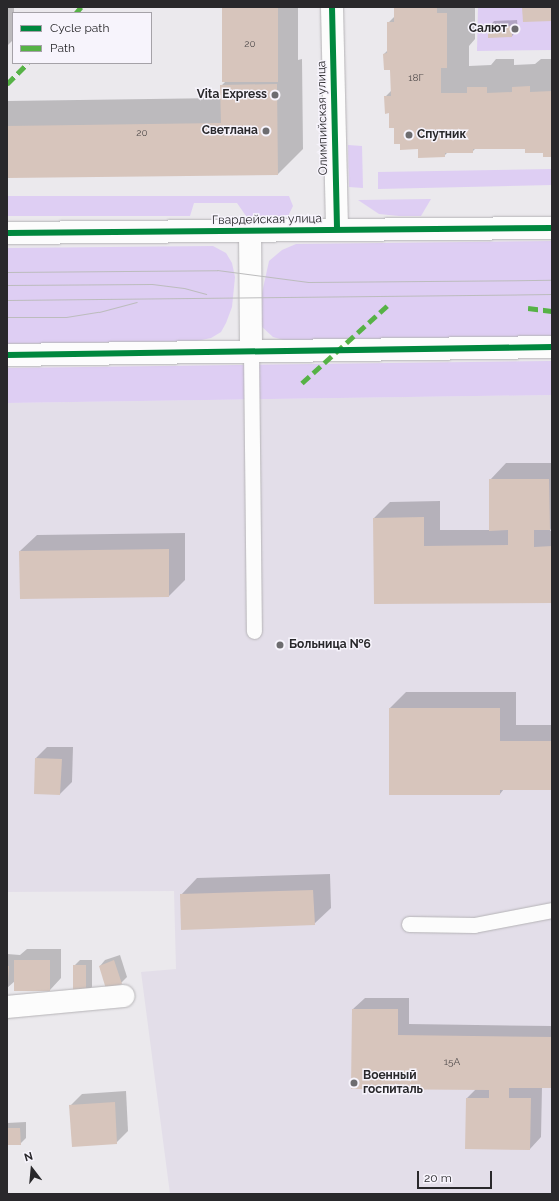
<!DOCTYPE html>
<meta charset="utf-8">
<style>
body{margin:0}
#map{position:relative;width:559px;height:1201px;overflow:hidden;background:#ebe9ed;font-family:Raleway,sans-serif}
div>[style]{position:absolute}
.built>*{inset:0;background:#e3dee9}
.green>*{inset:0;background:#decef3}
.shadow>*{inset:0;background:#0003}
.building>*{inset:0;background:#d7c5bc}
.roads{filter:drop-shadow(0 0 1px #b5b3b6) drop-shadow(0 0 1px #b5b3b6)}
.lane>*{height:15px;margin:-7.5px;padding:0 7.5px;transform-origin:7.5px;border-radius:7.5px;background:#fcfcfc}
.street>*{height:22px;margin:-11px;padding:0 11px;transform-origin:11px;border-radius:11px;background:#fcfcfc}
.secondary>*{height:22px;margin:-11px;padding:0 11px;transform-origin:11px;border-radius:11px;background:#fcfcfc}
.tram>*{height:1px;margin:-0.5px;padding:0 0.5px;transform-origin:0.5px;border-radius:0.5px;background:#bcbcbd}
.quiet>*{height:5px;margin-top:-2.5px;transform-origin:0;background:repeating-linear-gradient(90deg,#56b246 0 10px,transparent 0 15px)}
.cycleway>*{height:6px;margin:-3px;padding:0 3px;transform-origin:3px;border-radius:3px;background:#00873e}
.dots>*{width:11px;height:11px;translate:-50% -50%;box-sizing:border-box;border:2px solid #f7f4fc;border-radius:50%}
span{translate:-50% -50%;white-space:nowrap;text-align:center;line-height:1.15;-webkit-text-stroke:3px #f7f4fc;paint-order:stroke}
.number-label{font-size:10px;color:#544f4f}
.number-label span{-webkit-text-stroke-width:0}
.poi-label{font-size:12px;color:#29282b;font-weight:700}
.right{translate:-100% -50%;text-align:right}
.left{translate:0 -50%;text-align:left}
.street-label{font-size:12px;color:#29282b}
.frame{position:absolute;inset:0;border:8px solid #29282b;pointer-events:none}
.legend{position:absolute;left:12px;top:12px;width:140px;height:52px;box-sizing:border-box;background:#f7f4fc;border:1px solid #a5a2a8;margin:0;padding:5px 7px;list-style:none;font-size:12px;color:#29282b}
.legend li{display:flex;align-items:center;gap:8px;height:20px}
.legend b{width:20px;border:1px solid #a5a2a8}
.north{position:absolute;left:12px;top:1149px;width:40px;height:40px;-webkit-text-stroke:3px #f7f4fc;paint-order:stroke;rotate:344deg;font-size:11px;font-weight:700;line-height:16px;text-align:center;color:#29282b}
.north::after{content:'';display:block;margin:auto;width:14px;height:18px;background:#29282b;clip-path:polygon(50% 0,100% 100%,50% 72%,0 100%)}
.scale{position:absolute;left:417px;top:1171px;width:75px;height:18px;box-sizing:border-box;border:2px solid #29282b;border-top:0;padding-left:5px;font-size:12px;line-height:14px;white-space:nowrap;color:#29282b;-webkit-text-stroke:3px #f7f4fc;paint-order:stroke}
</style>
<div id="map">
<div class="built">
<i style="clip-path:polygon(552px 395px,552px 1194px,170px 1194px,141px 972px,176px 969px,174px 891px,7px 892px,7px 403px)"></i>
</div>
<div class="green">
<i style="clip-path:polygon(478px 7px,552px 7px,552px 50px,477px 51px)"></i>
<i style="clip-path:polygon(348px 145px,362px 146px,363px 188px,349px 187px)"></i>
<i style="clip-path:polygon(552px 169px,552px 185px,378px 189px,378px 172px)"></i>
<i style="clip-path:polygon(7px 196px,289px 196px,293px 206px,288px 216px,246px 216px,237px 203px,194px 203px,190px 216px,7px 216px)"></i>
<i style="clip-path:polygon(431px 199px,421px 216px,399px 216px,379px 214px,358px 200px)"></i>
<i style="clip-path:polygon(552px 241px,552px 340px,294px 343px,273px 337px,261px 326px,262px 293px,269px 261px,282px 250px,296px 244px)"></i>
<i style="clip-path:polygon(213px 246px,226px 253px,232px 263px,235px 277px,232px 307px,226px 323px,221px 332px,211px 338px,197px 341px,7px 344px,7px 248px)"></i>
<i style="clip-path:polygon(552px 361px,552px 395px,7px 403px,7px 368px)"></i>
</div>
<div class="shadow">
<i style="clip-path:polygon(7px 7px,14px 7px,14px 13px,13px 40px,7px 46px)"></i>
<i style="clip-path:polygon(223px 7px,298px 7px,298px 60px,302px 59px,303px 149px,278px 174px,7px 177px,7px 101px,221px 98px,221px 86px,226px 81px)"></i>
<i style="clip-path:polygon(396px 7px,475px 7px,475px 39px,469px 46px,469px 66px,491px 65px,496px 59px,514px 59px,514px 65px,535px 64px,541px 59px,552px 59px,552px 156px,544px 151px,526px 148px,476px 148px,472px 152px,448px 152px,444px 156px,419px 148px,395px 127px,385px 97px,391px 91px,391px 69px,384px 54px,388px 50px,388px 23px,395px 16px)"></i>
<i style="clip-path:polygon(517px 20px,518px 30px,512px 36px,489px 37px,489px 27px,494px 21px)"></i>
<i style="clip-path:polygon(506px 463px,552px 463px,552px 526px,550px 531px,552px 531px,552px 602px,375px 603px,374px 518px,390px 502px,440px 501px,440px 530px,490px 530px,490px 480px)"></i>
<i style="clip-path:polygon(185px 533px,185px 580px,169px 596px,20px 551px,37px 535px)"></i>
<i style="clip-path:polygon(406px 692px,516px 692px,516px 725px,552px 725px,552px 789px,504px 789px,500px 794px,390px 708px)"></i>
<i style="clip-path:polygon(47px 747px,73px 747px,72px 782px,60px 794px,36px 758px)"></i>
<i style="clip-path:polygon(330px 874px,331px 908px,314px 924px,181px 895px,197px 878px)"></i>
<i style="clip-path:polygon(27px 949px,61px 949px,61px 978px,50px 990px,15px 981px,7px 988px,7px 954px,20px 955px)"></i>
<i style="clip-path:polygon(120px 955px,127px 977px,121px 983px,100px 966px,105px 960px)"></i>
<i style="clip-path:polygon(80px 960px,92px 960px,92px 987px,86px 993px,74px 966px)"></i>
<i style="clip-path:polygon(365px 998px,409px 998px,409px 1024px,552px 1026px,552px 1087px,542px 1087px,541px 1137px,530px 1149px,467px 1098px,476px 1089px,353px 1009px)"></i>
<i style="clip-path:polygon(126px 1091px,128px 1131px,116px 1143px,70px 1106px,82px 1094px)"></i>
<i style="clip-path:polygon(26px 1122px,26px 1138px,20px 1144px,7px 1144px,7px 1123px)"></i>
</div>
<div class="building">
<i style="clip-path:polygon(222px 7px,278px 7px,278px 82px,222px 82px)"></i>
<i style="clip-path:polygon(437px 7px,437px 13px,447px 13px,447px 68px,441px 68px,441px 93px,467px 93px,467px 87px,487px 87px,487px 93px,512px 92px,512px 87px,530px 86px,530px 92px,552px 91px,552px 157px,543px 157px,543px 153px,525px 153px,525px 149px,473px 149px,473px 153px,445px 153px,445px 157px,418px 158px,418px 149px,400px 150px,400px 144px,394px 144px,394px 128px,389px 128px,389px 113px,385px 114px,384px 96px,391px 96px,390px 70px,384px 70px,383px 54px,387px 53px,387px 22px,394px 22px,394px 8px)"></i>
<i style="clip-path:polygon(522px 7px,552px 7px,552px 21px,523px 22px)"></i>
<i style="clip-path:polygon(512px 26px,512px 37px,488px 38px,488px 27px)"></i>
<i style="clip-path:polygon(277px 84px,278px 175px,7px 178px,7px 126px,221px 123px,220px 85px)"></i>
<i style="clip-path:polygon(489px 479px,549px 479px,550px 530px,534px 530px,534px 547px,552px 546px,552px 603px,374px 604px,373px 518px,424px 517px,424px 546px,508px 545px,508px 530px,489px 531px)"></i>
<i style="clip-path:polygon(169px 549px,169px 597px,20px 599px,19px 551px)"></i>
<i style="clip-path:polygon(389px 708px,500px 708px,500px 741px,552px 741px,552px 790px,500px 790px,500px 795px,389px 795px)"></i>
<i style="clip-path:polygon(35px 758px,62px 759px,60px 795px,34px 794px)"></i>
<i style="clip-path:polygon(313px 890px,315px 925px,181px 930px,180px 894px)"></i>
<i style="clip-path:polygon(14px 960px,50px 960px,50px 991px,14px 991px)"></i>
<i style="clip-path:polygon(114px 960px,122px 984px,106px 989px,99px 966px)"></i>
<i style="clip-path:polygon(73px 965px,86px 965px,86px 994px,73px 994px)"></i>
<i style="clip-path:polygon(7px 966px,9px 966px,8px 984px,7px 984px)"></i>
<i style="clip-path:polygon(352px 1009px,398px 1009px,398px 1035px,552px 1037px,552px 1088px,509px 1088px,509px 1098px,531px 1098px,530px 1150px,465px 1149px,466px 1098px,489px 1098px,489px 1090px,351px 1089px)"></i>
<i style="clip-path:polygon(115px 1102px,117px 1144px,72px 1147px,69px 1105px)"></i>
<i style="clip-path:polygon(7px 1128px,20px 1128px,21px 1145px,7px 1145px)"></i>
</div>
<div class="roads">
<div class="lane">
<i style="left:251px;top:351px;width:280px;rotate:89.4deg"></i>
<i style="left:409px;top:924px;width:65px;rotate:0.9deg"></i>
<i style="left:474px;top:925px;width:79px;rotate:-10.9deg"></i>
</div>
<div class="street">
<i style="left:332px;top:7px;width:222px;rotate:88.7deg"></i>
<i style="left:250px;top:231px;width:120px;rotate:89.5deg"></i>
<i style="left:7px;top:355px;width:545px;rotate:-0.84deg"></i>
<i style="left:7px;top:1007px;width:117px;rotate:-5.4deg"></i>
</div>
<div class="secondary">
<i style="left:7px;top:233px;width:545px;rotate:-0.53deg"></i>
</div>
</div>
<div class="tram">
<i style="left:7px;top:272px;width:210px;rotate:-0.5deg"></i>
<i style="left:217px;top:270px;width:92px;rotate:7.5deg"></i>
<i style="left:308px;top:282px;width:244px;rotate:-0.5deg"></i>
<i style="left:7px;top:285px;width:145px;rotate:-0.4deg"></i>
<i style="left:152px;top:284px;width:32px;rotate:7deg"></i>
<i style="left:184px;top:288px;width:23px;rotate:15deg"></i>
<i style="left:7px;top:300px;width:545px;rotate:-0.63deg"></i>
<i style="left:7px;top:317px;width:59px"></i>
<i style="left:66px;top:317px;width:33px;rotate:-9deg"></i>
<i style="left:99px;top:312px;width:39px;rotate:-15deg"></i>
</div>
<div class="quiet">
<i style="left:76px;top:13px;width:8px;rotate:-50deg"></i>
<i style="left:7px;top:84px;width:30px;rotate:-45deg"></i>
<i style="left:528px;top:308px;width:24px;rotate:7deg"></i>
<i style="left:302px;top:383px;width:115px;rotate:-42.2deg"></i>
</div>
<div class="cycleway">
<i style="left:332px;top:7px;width:222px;rotate:88.7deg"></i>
<i style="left:7px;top:233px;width:545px;rotate:-0.53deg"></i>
<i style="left:7px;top:355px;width:545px;rotate:-0.84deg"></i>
</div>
<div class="dots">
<i style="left:515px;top:29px;background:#6d6c6f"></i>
<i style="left:275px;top:95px;background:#6d6c6f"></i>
<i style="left:266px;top:131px;background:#6d6c6f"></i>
<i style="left:409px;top:135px;background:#6d6c6f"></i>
<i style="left:280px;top:645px;background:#6d6c6f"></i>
<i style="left:354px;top:1083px;background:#6d6c6f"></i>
</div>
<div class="number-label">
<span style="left:250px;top:44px">20</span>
<span style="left:416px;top:78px">18Г</span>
<span style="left:142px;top:133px">20</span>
<span style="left:452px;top:1062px">15А</span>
</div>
<div class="poi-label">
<span class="right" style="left:507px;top:29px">Салют</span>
<span class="right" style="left:267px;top:95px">Vita Express</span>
<span class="right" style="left:258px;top:131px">Светлана</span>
<span class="left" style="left:417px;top:135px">Спутник</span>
<span class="left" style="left:289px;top:645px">Больница №6</span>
<span class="left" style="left:363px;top:1083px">Военный<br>госпиталь</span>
</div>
<div class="street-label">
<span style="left:323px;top:118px;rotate:-91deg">Олимпийская улица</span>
<span style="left:267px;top:220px;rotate:-1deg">Гвардейская улица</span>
</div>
<div class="frame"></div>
<ul class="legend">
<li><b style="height:5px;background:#00873e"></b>Cycle path</li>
<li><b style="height:5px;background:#56b246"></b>Path</li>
</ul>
<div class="north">N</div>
<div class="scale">20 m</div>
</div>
